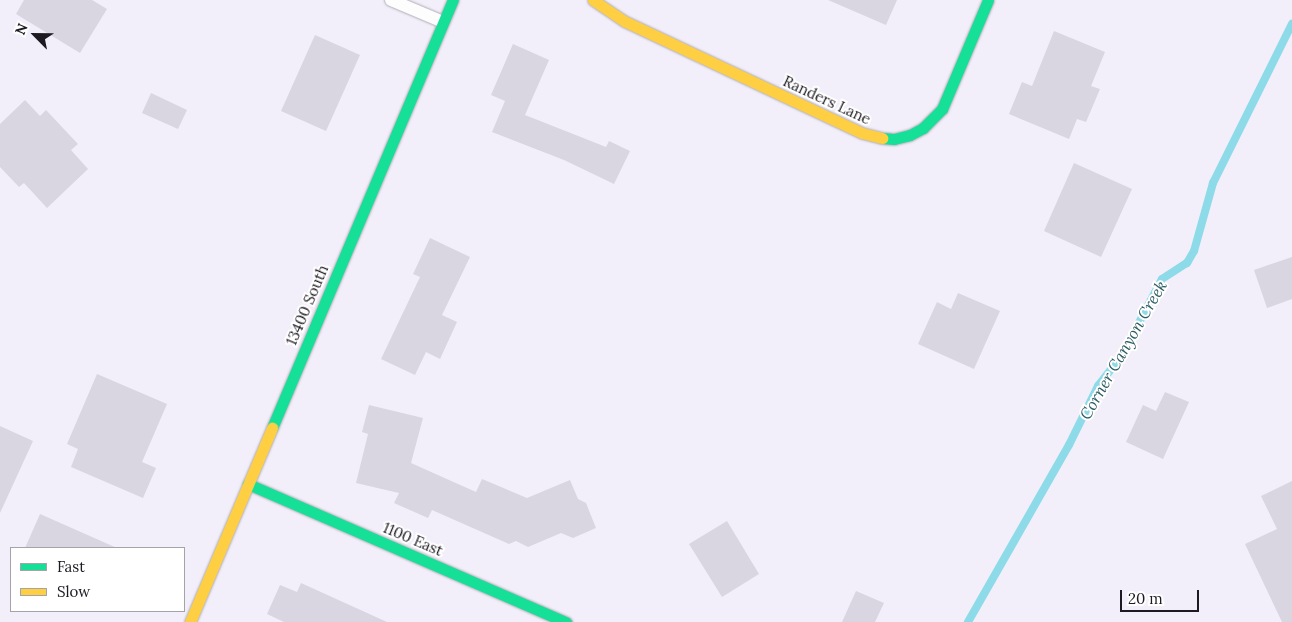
<!DOCTYPE html>
<style>
body{margin:0}
#map{position:relative;width:1292px;height:622px;overflow:hidden;background:#f2effa;font-family:Lora,serif}
div>[style]{position:absolute}
.stream>*{height:8px;margin:-4px;padding:0 4px;transform-origin:4px;border-radius:4px;background:#8ddae8}
.building>*{inset:0;background:#d9d5e1}
.roads{filter:drop-shadow(0 0 1px #b0adb6) drop-shadow(0 0 1px #b0adb6)}
.lane>*{height:12px;margin:-6px;padding:0 6px;transform-origin:6px;border-radius:6px;background:#fdfdfe}
.fast>*{height:11px;margin:-5.5px;padding:0 5.5px;transform-origin:5.5px;border-radius:5.5px;background:#16e098}
.slow>*{height:11px;margin:-5.5px;padding:0 5.5px;transform-origin:5.5px;border-radius:5.5px;background:#ffcf43}
span{translate:-50% -50%;white-space:nowrap;text-align:center;line-height:1.15;-webkit-text-stroke:4px #fff;paint-order:stroke}
.street-label{font-size:15px;color:#1d1a22}
.water-label{font-size:16px;color:#2c5c63;font-style:italic}
.legend{position:absolute;left:10px;top:547px;width:175px;height:65px;box-sizing:border-box;background:#fff;border:1px solid #a5a3a7;margin:0;padding:6px 9px;list-style:none;font-size:15px;color:#1d1a22}
.legend li{display:flex;align-items:center;gap:10px;height:25px}
.legend b{width:25px;border:1px solid #a5a3a7}
.north{position:absolute;left:10px;top:10px;width:50px;height:50px;-webkit-text-stroke:4px #fff;paint-order:stroke;rotate:293deg;font-size:14px;font-weight:700;line-height:20px;text-align:center;color:#1d1a22}
.north::after{content:'';display:block;margin:auto;width:18px;height:22px;background:#1d1a22;clip-path:polygon(50% 0,100% 100%,50% 72%,0 100%)}
.scale{position:absolute;left:1120px;top:590px;width:79px;height:22px;box-sizing:border-box;border:2px solid #1d1a22;border-top:0;padding-left:6px;font-size:15px;line-height:18px;white-space:nowrap;color:#1d1a22;-webkit-text-stroke:4px #fff;paint-order:stroke}
</style>
<div id="map">
<div class="stream">
<i style="left:968px;top:622px;width:204px;rotate:-60.3deg"></i>
<i style="left:1069px;top:445px;width:66px;rotate:-63.8deg"></i>
<i style="left:1098px;top:386px;width:37px;rotate:-52deg"></i>
<i style="left:1121px;top:357px;width:88px;rotate:-62.3deg"></i>
<i style="left:1162px;top:279px;width:30px;rotate:-33deg"></i>
<i style="left:1187px;top:263px;width:14px;rotate:-60deg"></i>
<i style="left:1194px;top:251px;width:71px;rotate:-74.4deg"></i>
<i style="left:1213px;top:183px;width:178px;rotate:-63.6deg"></i>
</div>
<div class="building">
<i style="clip-path:polygon(24px 0,92px 0,107px 9px,80px 53px,16px 14px)"></i>
<i style="clip-path:polygon(828px 0,897px 0,886px 25px)"></i>
<i style="clip-path:polygon(1054px 31px,1105px 52px,1091px 86px,1100px 89px,1086px 122px,1077px 119px,1069px 139px,1009px 114px,1022px 82px,1032px 86px)"></i>
<i style="clip-path:polygon(315px 35px,360px 55px,326px 131px,281px 111px)"></i>
<i style="clip-path:polygon(513px 44px,549px 60px,525px 115px,606px 147px,609px 141px,630px 151px,614px 184px,564px 160px,492px 132px,505px 101px,491px 95px)"></i>
<i style="clip-path:polygon(151px 93px,187px 110px,178px 129px,142px 113px)"></i>
<i style="clip-path:polygon(25px 100px,40px 116px,46px 110px,78px 144px,71px 150px,88px 169px,47px 208px,24px 183px,19px 187px,0 167px,0 124px)"></i>
<i style="clip-path:polygon(1074px 163px,1132px 189px,1101px 257px,1044px 231px)"></i>
<i style="clip-path:polygon(430px 238px,470px 257px,442px 315px,457px 322px,440px 359px,426px 352px,415px 375px,381px 359px,420px 277px,413px 274px)"></i>
<i style="clip-path:polygon(1292px 257px,1292px 299px,1267px 308px,1254px 270px)"></i>
<i style="clip-path:polygon(958px 293px,1000px 311px,974px 369px,918px 344px,937px 302px,951px 309px)"></i>
<i style="clip-path:polygon(97px 374px,167px 404px,142px 462px,156px 468px,143px 498px,71px 467px,78px 449px,67px 444px)"></i>
<i style="clip-path:polygon(1165px 392px,1189px 402px,1163px 459px,1126px 442px,1143px 405px,1156px 411px)"></i>
<i style="clip-path:polygon(369px 405px,423px 418px,411px 463px,476px 492px,482px 479px,527px 498px,570px 480px,578px 499px,586px 503px,596px 528px,573px 538px,561px 533px,528px 547px,516px 541px,509px 544px,432px 510px,428px 518px,394px 503px,399px 493px,356px 483px,368px 434px,362px 432px)"></i>
<i style="clip-path:polygon(0 426px,33px 441px,0 513px)"></i>
<i style="clip-path:polygon(1292px 481px,1292px 622px,1282px 622px,1245px 544px,1277px 529px,1261px 496px)"></i>
<i style="clip-path:polygon(40px 514px,117px 548px,25px 548px)"></i>
<i style="clip-path:polygon(727px 521px,759px 574px,722px 597px,689px 544px)"></i>
<i style="clip-path:polygon(301px 583px,387px 622px,284px 622px,267px 614px,280px 585px,297px 592px)"></i>
<i style="clip-path:polygon(856px 591px,884px 603px,875px 622px,842px 622px)"></i>
</div>
<div class="roads">
<div class="lane">
<i style="left:391px;top:0;width:56px;rotate:22.9deg"></i>
</div>
<div class="fast">
<i style="left:882px;top:138px;width:12px;rotate:5deg"></i>
<i style="left:894px;top:139px;width:16px;rotate:-14deg"></i>
<i style="left:910px;top:135px;width:15px;rotate:-28deg"></i>
<i style="left:923px;top:128px;width:27px;rotate:-45deg"></i>
<i style="left:942px;top:109px;width:118px;rotate:-67.1deg"></i>
<i style="left:272px;top:428px;width:465px;rotate:-67.1deg"></i>
<i style="left:248px;top:484px;width:347px;rotate:23.5deg"></i>
</div>
<div class="slow">
<i style="left:593px;top:0;width:37px;rotate:34deg"></i>
<i style="left:624px;top:21px;width:263px;rotate:25.2deg"></i>
<i style="left:862px;top:133px;width:21px;rotate:14deg"></i>
<i style="left:190px;top:622px;width:211px;rotate:-67.1deg"></i>
</div>
</div>
<div class="street-label">
<span style="left:827px;top:100px;rotate:25deg">Randers Lane</span>
<span style="left:307px;top:305px;rotate:-67deg">13400 South</span>
<span style="left:413px;top:539px;rotate:23deg">1100 East</span>
</div>
<div class="water-label">
<span style="left:1123px;top:350px;rotate:-60deg">Corner Canyon Creek</span>
</div>
<ul class="legend">
<li><b style="height:6px;background:#16e098"></b>Fast</li>
<li><b style="height:6px;background:#ffcf43"></b>Slow</li>
</ul>
<div class="north">N</div>
<div class="scale">20 m</div>
</div>
